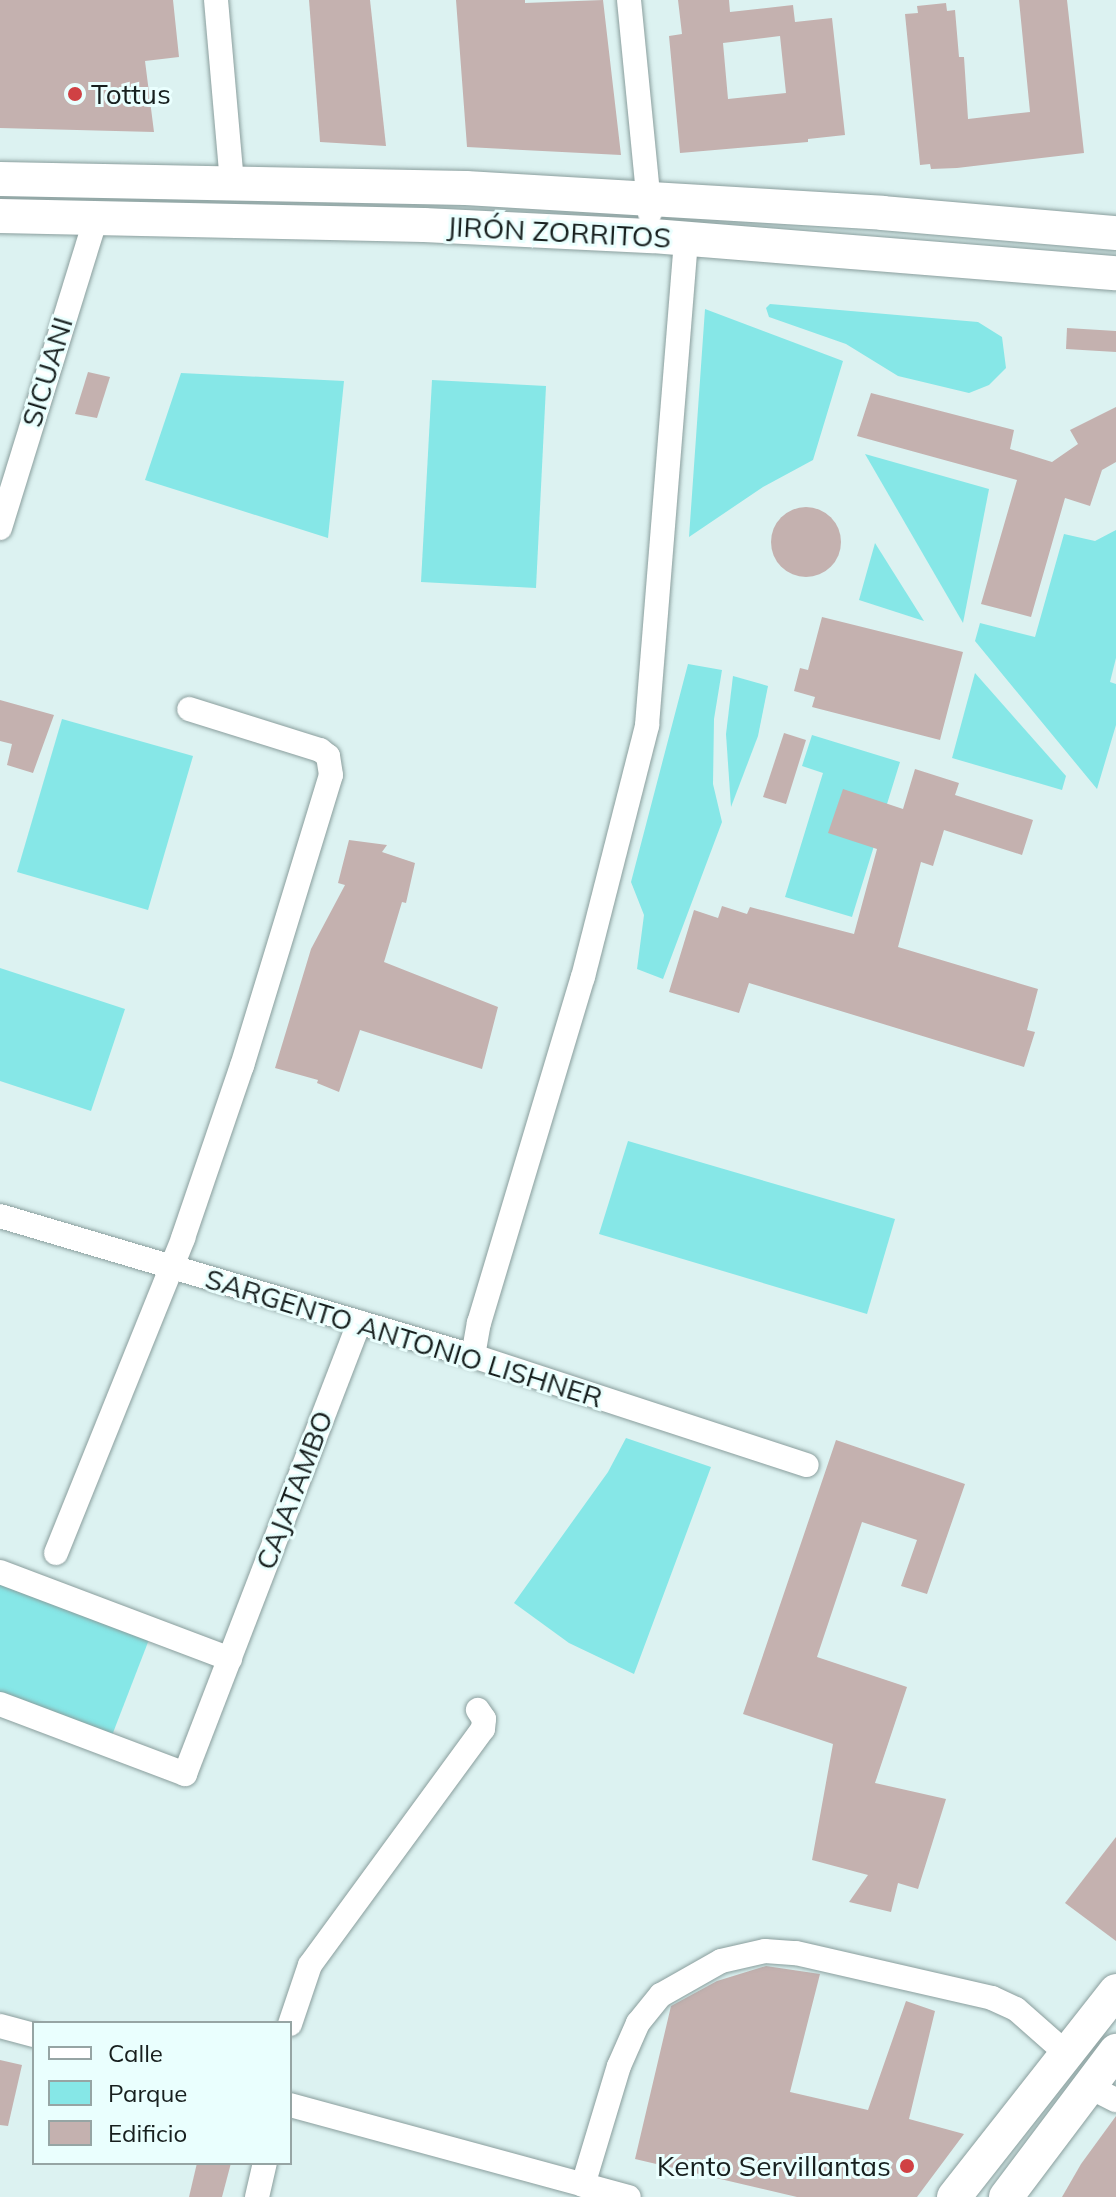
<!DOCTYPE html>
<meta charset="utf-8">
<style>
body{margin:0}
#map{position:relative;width:1116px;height:2197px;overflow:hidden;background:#dcf2f1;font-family:Mulish,sans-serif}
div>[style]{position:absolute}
.green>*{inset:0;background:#86e7e7}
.building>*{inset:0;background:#c4b1af}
.round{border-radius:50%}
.roads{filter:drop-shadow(0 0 2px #8a9e9d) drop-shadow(0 0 2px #8a9e9d)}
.street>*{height:24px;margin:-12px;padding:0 12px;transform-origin:12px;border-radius:12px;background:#fff}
.secondary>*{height:34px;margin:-17px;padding:0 17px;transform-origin:17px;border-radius:17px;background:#fff}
.dots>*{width:22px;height:22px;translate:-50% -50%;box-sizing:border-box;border:4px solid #eafffe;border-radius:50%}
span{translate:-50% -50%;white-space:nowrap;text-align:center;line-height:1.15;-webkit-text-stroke:6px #eafffe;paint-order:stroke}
.poi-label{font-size:28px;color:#171f1e}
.left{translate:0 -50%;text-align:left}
.right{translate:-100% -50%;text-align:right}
.street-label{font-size:28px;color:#171f1e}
.legend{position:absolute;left:32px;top:2021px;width:260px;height:144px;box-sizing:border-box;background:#eafffe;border:2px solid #96a5a4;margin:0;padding:10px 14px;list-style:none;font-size:24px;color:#171f1e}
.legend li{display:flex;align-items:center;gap:16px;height:40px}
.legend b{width:40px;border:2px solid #96a5a4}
</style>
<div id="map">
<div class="green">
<i style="clip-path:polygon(770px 304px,978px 322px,1002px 337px,1006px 368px,989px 385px,969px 393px,898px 376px,846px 344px,769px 317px,766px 308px)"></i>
<i style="clip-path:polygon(705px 309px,843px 361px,813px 460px,763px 487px,689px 537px)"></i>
<i style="clip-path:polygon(181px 373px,344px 381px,328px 538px,145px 480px)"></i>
<i style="clip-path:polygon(432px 380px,546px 386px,536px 588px,421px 582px)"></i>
<i style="clip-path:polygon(865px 454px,989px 489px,963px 623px)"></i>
<i style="clip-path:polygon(1116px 530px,1116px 658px,1110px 682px,1116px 684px,1116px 725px,1097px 789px,975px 641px,980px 623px,1035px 637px,1064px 534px,1095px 541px)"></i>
<i style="clip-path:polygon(875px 543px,924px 621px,859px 600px)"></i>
<i style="clip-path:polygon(688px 664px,722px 670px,714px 719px,713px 784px,722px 822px,663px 979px,637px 969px,644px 915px,631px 882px)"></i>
<i style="clip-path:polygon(975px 673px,1066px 776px,1062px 790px,952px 758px)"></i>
<i style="clip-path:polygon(733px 676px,768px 686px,758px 736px,731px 807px,726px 734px)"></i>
<i style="clip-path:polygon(62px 719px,193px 756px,148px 910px,17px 872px)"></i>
<i style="clip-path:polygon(812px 735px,900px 762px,852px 917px,785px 897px,823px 773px,802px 766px)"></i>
<i style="clip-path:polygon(0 968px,125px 1009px,91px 1111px,0 1081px)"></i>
<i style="clip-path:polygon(628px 1141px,895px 1219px,867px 1314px,599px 1234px)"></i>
<i style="clip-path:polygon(626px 1438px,711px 1467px,634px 1674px,569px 1643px,514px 1603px,608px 1472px)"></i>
<i style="clip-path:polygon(0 1566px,155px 1624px,111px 1738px,0 1696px)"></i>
</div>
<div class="building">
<i style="clip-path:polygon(0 0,173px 0,179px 57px,145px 61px,154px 132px,0 128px)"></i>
<i style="clip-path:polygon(309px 0,370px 0,386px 146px,320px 142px)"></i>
<i style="clip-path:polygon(456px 0,525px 0,525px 3px,603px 0,621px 155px,467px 147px)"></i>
<i style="clip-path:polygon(evenodd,678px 0,729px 0,730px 12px,793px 5px,795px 22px,832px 18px,845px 135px,808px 139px,808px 142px,680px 153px,669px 36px,682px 34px,678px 0,780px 36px,786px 93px,728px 99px,723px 43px,780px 36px)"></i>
<i style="clip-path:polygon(1019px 0,1067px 0,1084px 153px,957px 168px,931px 169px,930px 164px,920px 165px,905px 14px,918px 13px,917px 6px,946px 3px,947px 11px,955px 10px,959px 57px,964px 57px,968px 119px,1030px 112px)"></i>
<i style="clip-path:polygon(1067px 328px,1116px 331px,1116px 352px,1066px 349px)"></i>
<i style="clip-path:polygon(88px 372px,110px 377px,97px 418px,75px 414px)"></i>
<i style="clip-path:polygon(871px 393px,1014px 430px,1010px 449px,1052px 462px,1078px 444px,1070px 430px,1116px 407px,1116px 462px,1102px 470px,1090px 506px,1065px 498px,1031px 617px,981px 604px,1017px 480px,857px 436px)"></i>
<i class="round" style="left:771px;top:507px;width:70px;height:70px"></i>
<i style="clip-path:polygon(822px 617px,963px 652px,940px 740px,812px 707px,815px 697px,794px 691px,800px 668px,808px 670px)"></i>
<i style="clip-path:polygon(0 700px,54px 715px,33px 773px,7px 765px,12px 744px,0 741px)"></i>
<i style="clip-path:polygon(784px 733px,806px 740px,786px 804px,763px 797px)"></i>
<i style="clip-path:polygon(915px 769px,959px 783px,955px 795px,1033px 820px,1022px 855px,944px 830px,933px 866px,921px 862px,898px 947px,1038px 989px,1027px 1030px,1035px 1032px,1024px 1067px,749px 983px,739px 1013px,669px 992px,694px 910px,718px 918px,722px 906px,747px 914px,750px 907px,854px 934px,877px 849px,828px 833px,843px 789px,903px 809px)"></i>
<i style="clip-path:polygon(349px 840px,387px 845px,382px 852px,415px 863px,406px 903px,402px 902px,384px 962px,498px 1007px,482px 1069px,360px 1030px,339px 1092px,317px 1083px,318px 1080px,275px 1068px,311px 949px,345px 885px,338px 883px)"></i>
<i style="clip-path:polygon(836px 1440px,965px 1484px,927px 1594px,901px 1586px,917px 1540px,862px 1522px,817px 1657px,907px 1687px,875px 1783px,946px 1799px,918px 1889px,898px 1883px,891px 1912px,849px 1902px,868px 1875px,812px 1860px,833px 1744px,743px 1714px)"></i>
<i style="clip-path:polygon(1116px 1837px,1116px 1941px,1065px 1903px)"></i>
<i style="clip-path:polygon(766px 1966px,820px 1974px,790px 2092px,868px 2110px,906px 2001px,935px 2011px,909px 2119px,964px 2134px,917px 2197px,797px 2197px,635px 2159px,671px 2006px,717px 1981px)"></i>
<i style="clip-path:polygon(0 2060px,22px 2065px,8px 2126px,0 2125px)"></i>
<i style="clip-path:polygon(1116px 2116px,1116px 2197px,1062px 2197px,1081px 2164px)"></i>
<i style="clip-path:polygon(197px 2163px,231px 2163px,222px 2197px,189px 2197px)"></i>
</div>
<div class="roads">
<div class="street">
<i style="left:216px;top:0;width:183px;rotate:85deg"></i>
<i style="left:629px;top:0;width:214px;rotate:84.4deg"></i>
<i style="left:0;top:528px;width:325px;rotate:-72.8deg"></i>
<i style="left:0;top:1216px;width:493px;rotate:16.5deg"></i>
<i style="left:473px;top:1356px;width:351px;rotate:18.1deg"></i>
<i style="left:473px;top:1356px;width:34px;rotate:-80deg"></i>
<i style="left:479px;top:1323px;width:361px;rotate:-73.3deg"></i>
<i style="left:583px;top:977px;width:260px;rotate:-75.7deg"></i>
<i style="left:647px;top:725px;width:488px;rotate:-85.4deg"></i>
<i style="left:56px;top:1553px;width:340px;rotate:-68deg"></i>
<i style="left:183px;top:1238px;width:182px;rotate:-71.1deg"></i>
<i style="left:242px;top:1066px;width:304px;rotate:-73deg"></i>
<i style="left:331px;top:775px;width:19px;rotate:-99deg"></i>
<i style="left:328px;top:756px;width:10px;rotate:-143deg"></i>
<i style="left:320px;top:750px;width:137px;rotate:-162.6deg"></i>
<i style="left:0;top:1572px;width:246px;rotate:20.7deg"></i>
<i style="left:0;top:1704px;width:198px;rotate:20.7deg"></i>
<i style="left:185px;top:1774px;width:484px;rotate:-68.9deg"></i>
<i style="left:290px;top:2024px;width:62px;rotate:-71.3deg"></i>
<i style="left:310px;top:1965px;width:293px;rotate:-53.8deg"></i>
<i style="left:483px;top:1729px;width:10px;rotate:-84deg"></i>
<i style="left:484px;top:1719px;width:11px;rotate:-124deg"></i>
<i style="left:0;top:2026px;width:35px;rotate:15deg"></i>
<i style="left:1088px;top:2086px;width:31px;rotate:27deg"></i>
<i style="left:290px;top:2105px;width:351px;rotate:15.2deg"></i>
<i style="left:583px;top:2185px;width:124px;rotate:-73.2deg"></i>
<i style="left:619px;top:2066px;width:47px;rotate:-66.2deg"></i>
<i style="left:638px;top:2023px;width:36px;rotate:-51deg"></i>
<i style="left:661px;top:1995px;width:69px;rotate:-29.5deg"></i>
<i style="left:721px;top:1961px;width:45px;rotate:-12.8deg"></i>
<i style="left:765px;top:1951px;width:31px;rotate:4deg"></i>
<i style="left:796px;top:1953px;width:201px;rotate:12.9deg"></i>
<i style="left:992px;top:1998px;width:26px;rotate:25deg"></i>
<i style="left:1016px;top:2009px;width:68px;rotate:41.4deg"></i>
<i style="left:257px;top:2197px;width:35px;rotate:-77deg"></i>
</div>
<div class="secondary">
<i style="left:0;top:179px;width:466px;rotate:1.1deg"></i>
<i style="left:466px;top:188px;width:417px;rotate:3.4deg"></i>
<i style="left:882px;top:213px;width:235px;rotate:4.9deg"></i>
<i style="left:0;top:216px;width:424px;rotate:1.2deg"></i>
<i style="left:424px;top:225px;width:229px;rotate:2.8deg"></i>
<i style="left:653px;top:236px;width:464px;rotate:4.6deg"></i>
<i style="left:954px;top:2197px;width:262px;rotate:-51.8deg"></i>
<i style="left:1006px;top:2197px;width:183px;rotate:-53deg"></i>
</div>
</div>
<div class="dots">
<i style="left:75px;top:94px;background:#d04144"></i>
<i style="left:907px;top:2166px;background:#d04144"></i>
</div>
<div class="poi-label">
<span class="left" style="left:91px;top:94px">Tottus</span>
<span class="right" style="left:891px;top:2166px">Kento Servillantas</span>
</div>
<div class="street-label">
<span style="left:559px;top:232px;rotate:3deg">JIRÓN ZORRITOS</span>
<span style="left:47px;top:372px;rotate:-73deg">SICUANI</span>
<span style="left:404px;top:1338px;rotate:17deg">SARGENTO ANTONIO LISHNER</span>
<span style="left:294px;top:1490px;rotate:-69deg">CAJATAMBO</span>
</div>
<ul class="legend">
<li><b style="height:10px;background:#fff"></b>Calle</li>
<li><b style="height:22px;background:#86e7e7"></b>Parque</li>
<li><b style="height:22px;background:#c4b1af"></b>Edificio</li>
</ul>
</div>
